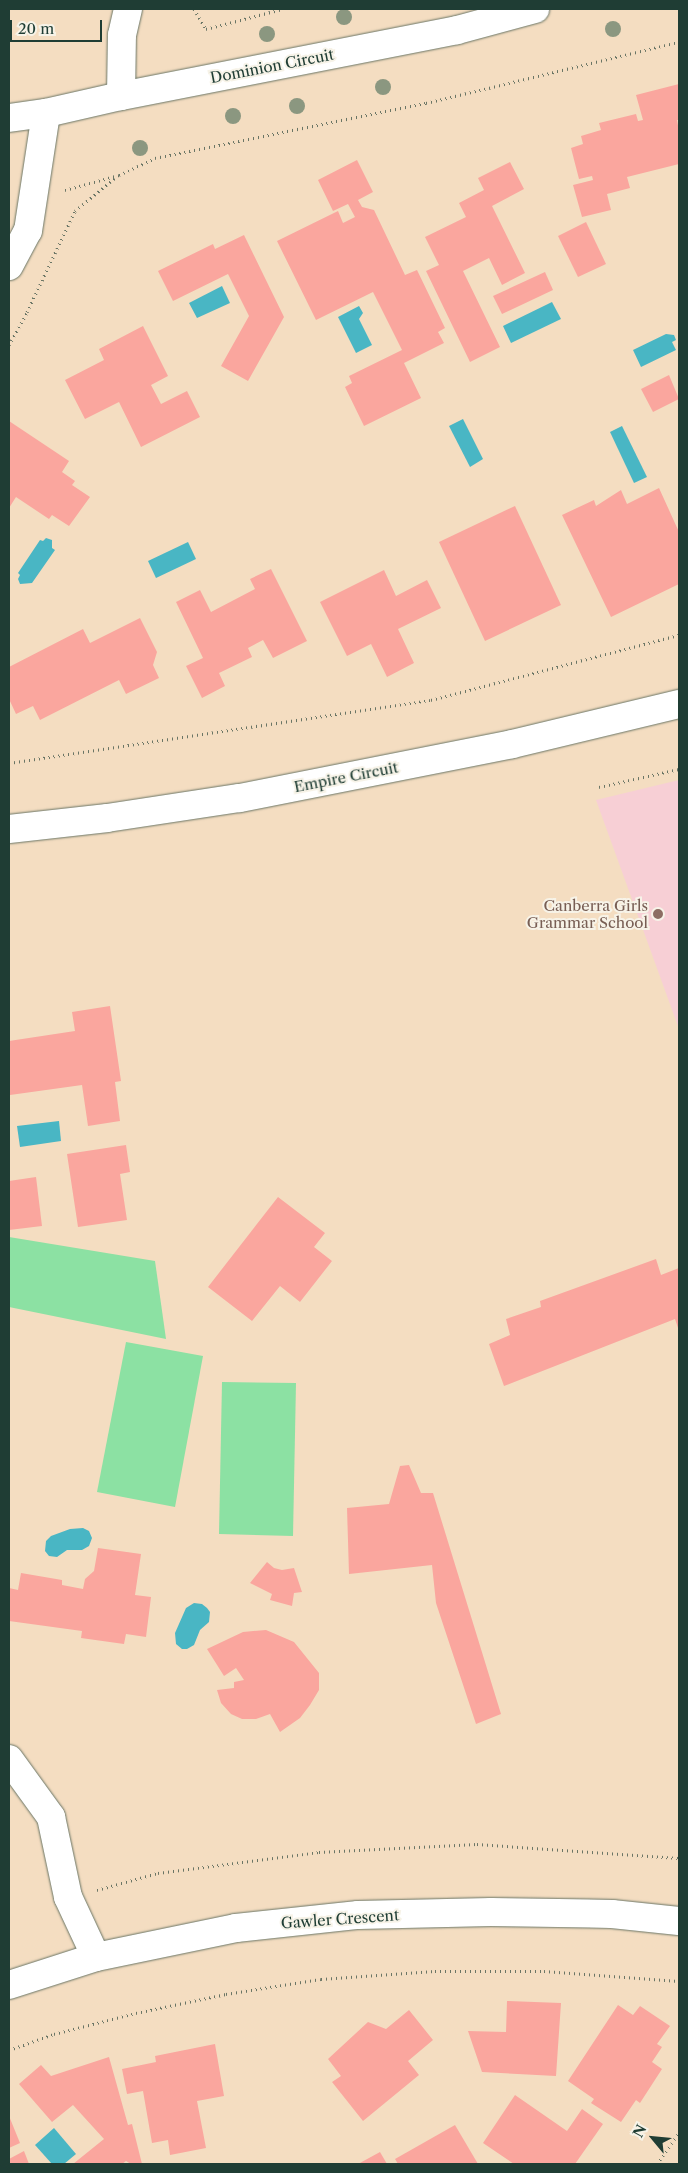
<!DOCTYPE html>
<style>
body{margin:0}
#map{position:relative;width:688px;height:2173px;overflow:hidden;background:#f4ddc1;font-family:"Libre Caslon Text",serif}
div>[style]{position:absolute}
.built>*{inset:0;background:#f7cfd5}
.green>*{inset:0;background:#8ce1a3}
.water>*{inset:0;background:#49b6c4}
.building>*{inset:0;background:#faa69e}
.path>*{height:3px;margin-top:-1.5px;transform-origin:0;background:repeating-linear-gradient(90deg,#6a7565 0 1px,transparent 0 5px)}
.roads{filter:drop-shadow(0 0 1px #6a7565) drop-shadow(0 0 1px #6a7565)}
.minor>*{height:28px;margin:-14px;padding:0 14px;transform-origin:14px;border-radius:14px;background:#fff}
.trees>*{width:16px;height:16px;margin:-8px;border-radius:50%;background:#8b9780}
.dots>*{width:14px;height:14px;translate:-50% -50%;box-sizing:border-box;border:2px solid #f7f3e8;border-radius:50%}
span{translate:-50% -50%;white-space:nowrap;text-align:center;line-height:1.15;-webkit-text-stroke:4px #f7f3e8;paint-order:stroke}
.street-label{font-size:15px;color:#1f3d34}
.education-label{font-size:15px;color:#785e54}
.right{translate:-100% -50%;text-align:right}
.frame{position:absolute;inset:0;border:10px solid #1f3d34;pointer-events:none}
.north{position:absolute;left:628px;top:2113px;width:50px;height:50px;-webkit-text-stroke:4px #f7f3e8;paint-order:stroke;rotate:298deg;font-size:14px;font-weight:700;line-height:20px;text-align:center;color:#1f3d34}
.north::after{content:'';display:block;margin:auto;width:18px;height:22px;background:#1f3d34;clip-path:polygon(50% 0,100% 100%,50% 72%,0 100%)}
.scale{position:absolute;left:10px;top:20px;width:92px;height:22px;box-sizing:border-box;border:2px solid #1f3d34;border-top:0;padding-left:6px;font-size:15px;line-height:18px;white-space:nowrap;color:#1f3d34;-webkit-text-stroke:4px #f7f3e8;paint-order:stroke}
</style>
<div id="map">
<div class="built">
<i style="clip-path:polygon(679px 780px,679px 1029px,596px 800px)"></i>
</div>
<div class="green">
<i style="clip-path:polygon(9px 1237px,155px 1261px,166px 1339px,9px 1307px)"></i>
<i style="clip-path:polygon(126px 1342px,203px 1356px,175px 1507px,97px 1492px)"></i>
<i style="clip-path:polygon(222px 1382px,296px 1383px,293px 1536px,219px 1534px)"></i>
</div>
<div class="water">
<i style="clip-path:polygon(222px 286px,230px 303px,197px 318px,189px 303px)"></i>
<i style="clip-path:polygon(552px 302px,561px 319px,511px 343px,503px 326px)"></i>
<i style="clip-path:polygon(359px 306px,363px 313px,359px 319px,372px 345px,356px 353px,338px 317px)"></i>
<i style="clip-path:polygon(666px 334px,674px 335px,676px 340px,672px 342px,676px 350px,641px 367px,633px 350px)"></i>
<i style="clip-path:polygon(463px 419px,483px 459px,470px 467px,449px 426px)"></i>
<i style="clip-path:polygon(622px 426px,647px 477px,634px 483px,610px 432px)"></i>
<i style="clip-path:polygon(46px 538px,52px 540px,52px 548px,55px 550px,32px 583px,20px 584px,18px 579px,20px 575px,18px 573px,40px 540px,43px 541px)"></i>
<i style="clip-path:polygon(188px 542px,196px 559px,156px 578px,148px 561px)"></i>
<i style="clip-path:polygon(59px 1121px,61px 1141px,20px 1147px,17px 1126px)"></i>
<i style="clip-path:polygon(83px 1528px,89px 1531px,92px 1538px,89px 1546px,82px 1550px,67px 1550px,57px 1557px,49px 1556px,45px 1551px,46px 1541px,51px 1536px,70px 1529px)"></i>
<i style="clip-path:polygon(194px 1603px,202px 1604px,207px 1608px,210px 1612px,209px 1622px,200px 1630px,194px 1645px,187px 1649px,182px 1649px,176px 1644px,175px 1633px,186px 1608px)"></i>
<i style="clip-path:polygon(54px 2128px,76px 2154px,64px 2164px,52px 2164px,35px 2145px)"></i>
</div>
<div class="building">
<i style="clip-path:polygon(679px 84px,679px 120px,677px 120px,679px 131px,679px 164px,627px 177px,630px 188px,607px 194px,611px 210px,582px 217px,573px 185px,593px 180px,592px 176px,579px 179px,571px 148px,583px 144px,581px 136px,601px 130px,599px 123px,636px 114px,638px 121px,643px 120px,636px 95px)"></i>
<i style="clip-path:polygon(357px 160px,373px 192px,358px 200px,362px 207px,374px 210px,405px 275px,417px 270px,445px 328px,438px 332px,444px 343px,404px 363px,421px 398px,364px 426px,345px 387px,352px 383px,349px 376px,402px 350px,373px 292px,316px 320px,277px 241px,338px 211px,343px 223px,355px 217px,348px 204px,333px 211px,318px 180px)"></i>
<i style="clip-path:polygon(510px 162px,524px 189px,492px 206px,525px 273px,502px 285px,489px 258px,463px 271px,500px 347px,470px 362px,426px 271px,439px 265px,425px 237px,466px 217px,459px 203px,484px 190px,478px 178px)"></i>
<i style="clip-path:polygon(586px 222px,606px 264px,578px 277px,558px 236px)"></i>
<i style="clip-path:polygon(244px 235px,284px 317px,248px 381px,221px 366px,249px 316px,228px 274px,173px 301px,158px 271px,213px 244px,215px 249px)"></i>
<i style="clip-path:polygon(545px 272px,553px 290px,502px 314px,493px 296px)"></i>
<i style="clip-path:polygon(143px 326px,168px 376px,151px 385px,161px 404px,187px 391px,200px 417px,141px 447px,119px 402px,85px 419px,65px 380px,104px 360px,99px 349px)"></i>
<i style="clip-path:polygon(669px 375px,679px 399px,653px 412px,641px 389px)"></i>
<i style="clip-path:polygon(9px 421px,69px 461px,62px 472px,75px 481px,72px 485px,90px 497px,69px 526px,52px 515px,49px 519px,16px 497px,9px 508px)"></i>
<i style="clip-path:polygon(659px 488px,679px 532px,679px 584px,611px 617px,562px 515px,594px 500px,596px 506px,621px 490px,627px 504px)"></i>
<i style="clip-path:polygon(515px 506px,561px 605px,485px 641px,439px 542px)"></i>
<i style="clip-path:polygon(271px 569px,307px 641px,273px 658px,263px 640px,248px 648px,252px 657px,219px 673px,225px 686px,202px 698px,186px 666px,203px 658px,176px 602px,200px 590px,211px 612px,255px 589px,250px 579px)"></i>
<i style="clip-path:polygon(384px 570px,396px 596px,427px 580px,441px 608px,398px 629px,414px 663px,387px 677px,371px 644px,347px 656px,320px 602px)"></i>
<i style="clip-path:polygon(140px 618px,157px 652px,153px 665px,159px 678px,126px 694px,119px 680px,40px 720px,33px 706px,16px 714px,9px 699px,9px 667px,83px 629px,90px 643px)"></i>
<i style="clip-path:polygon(110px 1006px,121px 1081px,115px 1082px,120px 1121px,88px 1126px,82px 1085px,10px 1095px,9px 1041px,75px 1031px,72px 1012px)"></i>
<i style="clip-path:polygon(126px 1145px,130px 1172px,120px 1174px,127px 1220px,78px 1227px,67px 1154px)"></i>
<i style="clip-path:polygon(36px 1177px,42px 1226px,9px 1230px,9px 1181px)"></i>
<i style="clip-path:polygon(278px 1197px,325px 1233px,314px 1247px,332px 1261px,300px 1302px,280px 1286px,252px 1321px,208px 1287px)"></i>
<i style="clip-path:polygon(656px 1259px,661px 1275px,679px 1268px,679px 1331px,675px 1319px,504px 1386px,489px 1344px,510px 1335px,506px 1319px,541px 1307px,540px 1301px)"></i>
<i style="clip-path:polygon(409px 1465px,421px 1493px,433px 1493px,501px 1714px,476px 1724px,436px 1603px,432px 1565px,349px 1574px,347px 1508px,389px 1504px,400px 1466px)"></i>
<i style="clip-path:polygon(98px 1548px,141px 1554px,135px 1595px,151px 1597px,146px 1637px,126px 1634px,124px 1644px,81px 1638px,82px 1631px,9px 1621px,9px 1588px,18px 1590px,21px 1573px,62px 1580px,62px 1585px,83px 1589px,85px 1579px,94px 1571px)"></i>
<i style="clip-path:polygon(267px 1562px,274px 1568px,282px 1570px,294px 1568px,302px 1592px,294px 1593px,292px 1606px,270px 1600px,272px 1594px,250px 1583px)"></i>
<i style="clip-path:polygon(266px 1630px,294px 1642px,319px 1673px,319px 1690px,310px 1705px,300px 1718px,280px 1732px,270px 1714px,256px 1719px,242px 1719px,231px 1714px,221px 1703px,217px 1690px,234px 1688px,234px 1682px,244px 1680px,236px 1668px,224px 1676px,207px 1649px,243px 1632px)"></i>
<i style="clip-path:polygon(507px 2001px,561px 2003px,556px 2076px,482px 2072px,468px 2031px,506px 2032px)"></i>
<i style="clip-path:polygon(618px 2005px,633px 2015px,640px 2006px,670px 2026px,657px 2044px,662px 2047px,652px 2062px,662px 2069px,640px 2103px,636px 2100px,621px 2122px,591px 2103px,594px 2099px,568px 2081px)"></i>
<i style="clip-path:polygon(409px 2010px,433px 2040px,408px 2061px,419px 2075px,363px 2121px,332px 2082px,341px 2076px,328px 2059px,368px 2022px,386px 2029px)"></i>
<i style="clip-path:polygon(215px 2044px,224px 2096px,197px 2101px,206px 2148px,170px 2155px,168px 2140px,152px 2143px,143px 2091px,127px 2094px,122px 2069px,156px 2062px,155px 2056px)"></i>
<i style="clip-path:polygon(109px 2057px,128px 2125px,132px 2124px,142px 2164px,131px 2164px,126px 2161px,122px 2164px,73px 2164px,104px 2139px,73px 2105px,52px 2122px,19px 2084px,41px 2065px,51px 2076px)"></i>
<i style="clip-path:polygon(515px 2095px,567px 2131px,582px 2109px,603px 2124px,575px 2164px,514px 2164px,483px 2143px)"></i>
<i style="clip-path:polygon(9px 2116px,20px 2143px,9px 2148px)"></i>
<i style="clip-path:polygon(455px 2125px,478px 2164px,398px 2164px,395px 2159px)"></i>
<i style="clip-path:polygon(24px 2151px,29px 2164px,9px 2164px,9px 2159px)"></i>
<i style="clip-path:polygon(380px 2152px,387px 2164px,358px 2164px)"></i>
</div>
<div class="path">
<i style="left:194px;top:9px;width:23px;rotate:59deg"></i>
<i style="left:206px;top:29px;width:79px;rotate:-14.7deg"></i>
<i style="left:65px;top:190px;width:56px;rotate:-15.5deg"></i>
<i style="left:119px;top:175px;width:40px;rotate:-25deg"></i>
<i style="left:155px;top:158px;width:277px;rotate:-11.5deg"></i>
<i style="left:426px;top:103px;width:260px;rotate:-13.6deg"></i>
<i style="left:9px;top:345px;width:38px;rotate:-61deg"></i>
<i style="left:27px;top:312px;width:112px;rotate:-64.6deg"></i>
<i style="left:75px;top:211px;width:53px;rotate:-39.7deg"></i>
<i style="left:9px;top:763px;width:427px;rotate:-8.5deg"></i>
<i style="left:431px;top:700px;width:256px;rotate:-14.7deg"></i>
<i style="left:599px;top:787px;width:82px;rotate:-12.7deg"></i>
<i style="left:97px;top:1890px;width:63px;rotate:-15.6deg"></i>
<i style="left:158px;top:1873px;width:162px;rotate:-7.4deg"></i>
<i style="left:319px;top:1852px;width:158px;rotate:-2.9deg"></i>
<i style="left:477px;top:1844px;width:202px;rotate:4deg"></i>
<i style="left:9px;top:2050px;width:48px;rotate:-19.6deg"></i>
<i style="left:54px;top:2034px;width:85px;rotate:-14.4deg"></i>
<i style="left:136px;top:2013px;width:92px;rotate:-11.9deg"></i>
<i style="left:226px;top:1994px;width:96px;rotate:-9deg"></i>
<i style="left:321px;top:1979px;width:114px;rotate:-4deg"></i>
<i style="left:435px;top:1971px;width:109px"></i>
<i style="left:544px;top:1971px;width:135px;rotate:4.2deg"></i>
<i style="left:657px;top:2164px;width:39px;rotate:-55deg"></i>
</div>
<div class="roads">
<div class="minor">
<i style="left:121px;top:96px;width:61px;rotate:-89.1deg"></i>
<i style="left:122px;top:35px;width:27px;rotate:-77deg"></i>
<i style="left:9px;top:118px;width:37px;rotate:-8deg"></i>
<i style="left:46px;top:113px;width:77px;rotate:-12.8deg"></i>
<i style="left:121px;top:96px;width:342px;rotate:-11.1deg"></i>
<i style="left:457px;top:30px;width:81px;rotate:-15.1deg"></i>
<i style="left:9px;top:266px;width:40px;rotate:-62deg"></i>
<i style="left:28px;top:231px;width:119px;rotate:-81.3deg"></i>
<i style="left:9px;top:829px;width:99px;rotate:-6.4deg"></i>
<i style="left:107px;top:818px;width:134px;rotate:-8.6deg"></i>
<i style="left:240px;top:798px;width:277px;rotate:-11.2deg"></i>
<i style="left:512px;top:744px;width:172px;rotate:-13.5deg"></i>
<i style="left:9px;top:1759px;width:72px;rotate:54.1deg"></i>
<i style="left:51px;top:1817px;width:82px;rotate:78deg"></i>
<i style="left:68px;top:1897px;width:66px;rotate:65deg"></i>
<i style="left:9px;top:1985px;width:91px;rotate:-17.8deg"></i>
<i style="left:96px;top:1957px;width:143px;rotate:-11.7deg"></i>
<i style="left:236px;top:1928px;width:123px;rotate:-6.1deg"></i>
<i style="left:358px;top:1915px;width:133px;rotate:-1.3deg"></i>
<i style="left:491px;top:1912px;width:121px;rotate:0.9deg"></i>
<i style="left:612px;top:1914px;width:67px;rotate:6deg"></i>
</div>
</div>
<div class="trees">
<i style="left:344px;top:17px"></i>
<i style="left:613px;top:29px"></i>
<i style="left:267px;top:34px"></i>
<i style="left:383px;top:87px"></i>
<i style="left:297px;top:106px"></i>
<i style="left:233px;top:116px"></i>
<i style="left:140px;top:148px"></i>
</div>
<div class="dots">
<i style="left:658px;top:914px;background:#8d6e63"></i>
</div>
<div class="street-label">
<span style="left:272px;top:66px;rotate:-11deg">Dominion Circuit</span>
<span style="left:346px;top:777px;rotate:-11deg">Empire Circuit</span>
<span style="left:340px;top:1919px;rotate:-4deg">Gawler Crescent</span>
</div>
<div class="education-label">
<span class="right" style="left:648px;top:914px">Canberra Girls<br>Grammar School</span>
</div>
<div class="frame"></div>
<div class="north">N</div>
<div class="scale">20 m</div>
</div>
